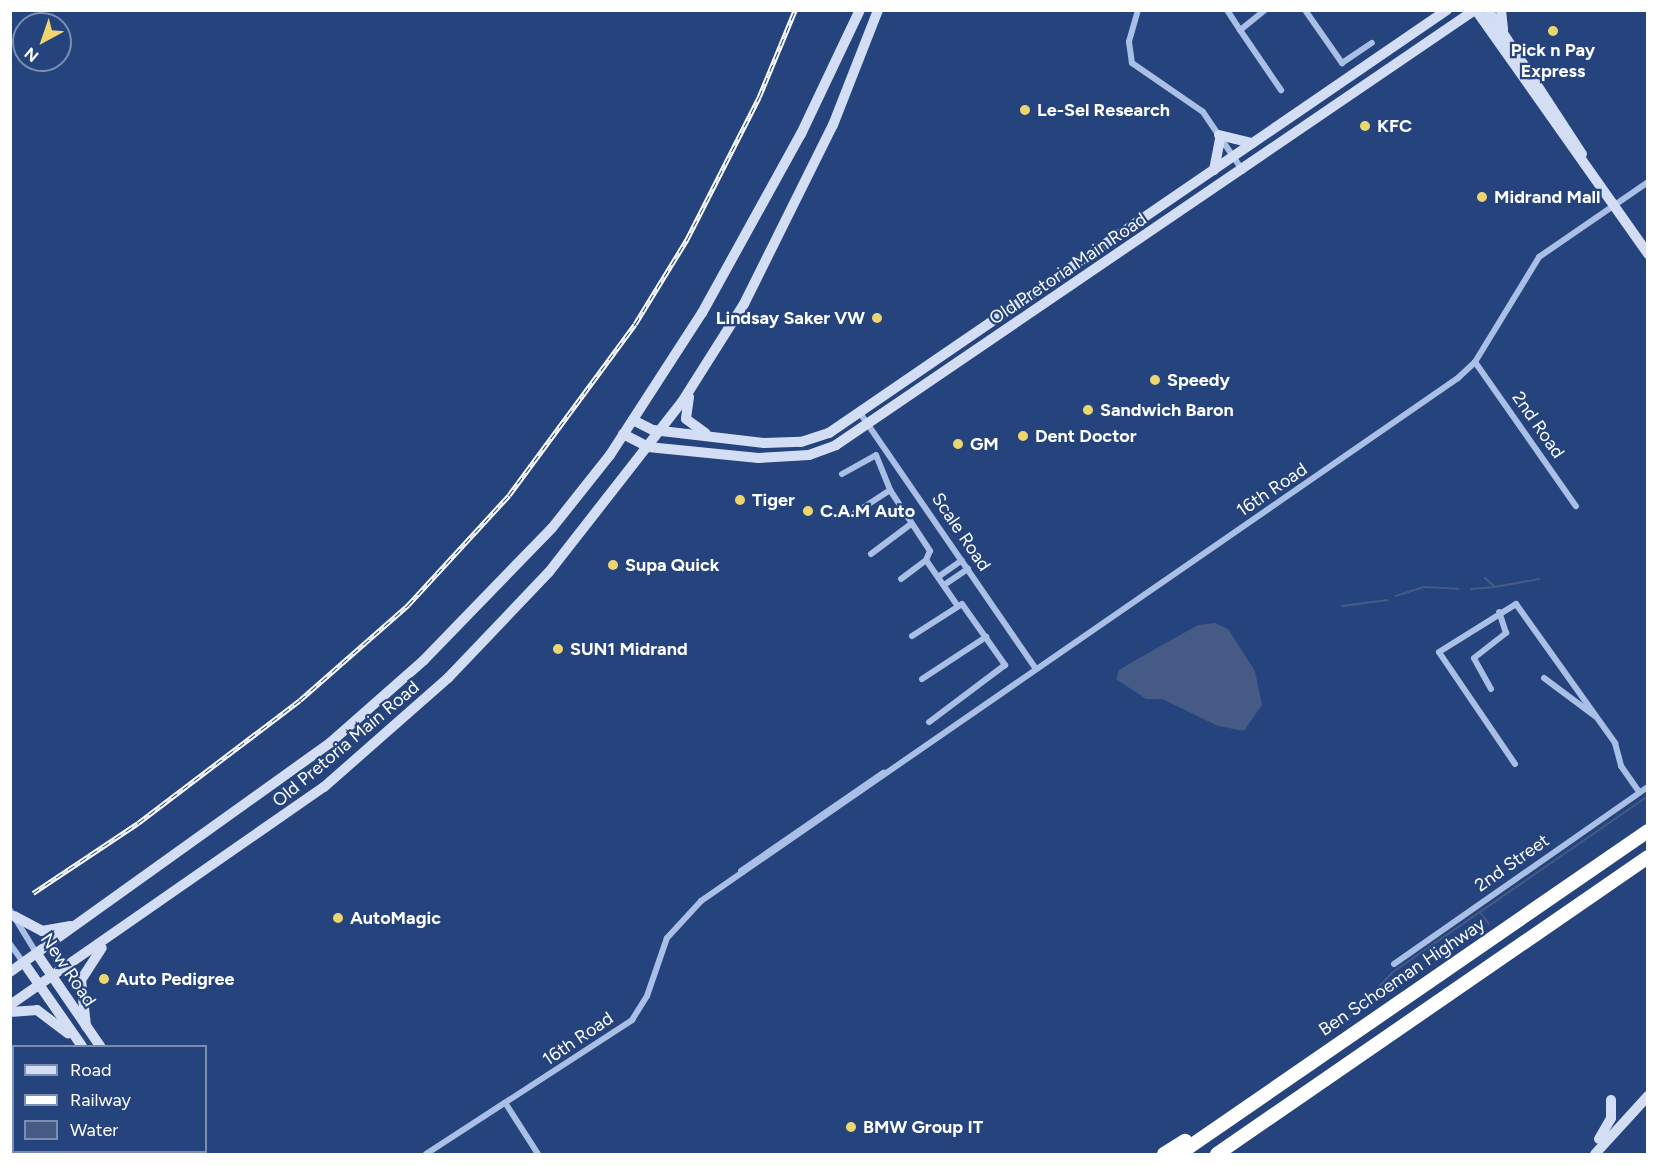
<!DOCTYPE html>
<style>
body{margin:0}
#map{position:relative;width:1658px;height:1165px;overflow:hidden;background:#25437c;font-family:Figtree,sans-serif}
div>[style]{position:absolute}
.water>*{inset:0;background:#455b85}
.stream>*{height:2px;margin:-1px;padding:0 1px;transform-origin:1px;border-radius:1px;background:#455b85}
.minor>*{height:6px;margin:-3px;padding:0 3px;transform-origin:3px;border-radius:3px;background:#aabfe5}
.secondary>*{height:10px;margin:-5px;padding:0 5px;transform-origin:5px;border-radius:5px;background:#d3def5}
.motorway>*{height:14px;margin:-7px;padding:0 7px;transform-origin:7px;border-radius:7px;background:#fff}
.rail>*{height:4.5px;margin-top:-2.25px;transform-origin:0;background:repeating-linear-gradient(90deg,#25437c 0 7px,#fff 0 14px);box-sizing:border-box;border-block:2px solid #fff}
.dots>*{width:16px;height:16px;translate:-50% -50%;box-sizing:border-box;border:3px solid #25437c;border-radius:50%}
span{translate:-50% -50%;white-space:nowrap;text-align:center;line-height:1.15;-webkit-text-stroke:4.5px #25437c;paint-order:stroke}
.poi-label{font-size:18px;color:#fff;font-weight:700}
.left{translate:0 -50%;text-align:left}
.right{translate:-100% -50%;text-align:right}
.street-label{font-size:18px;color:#fff}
.frame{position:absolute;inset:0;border:12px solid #fff;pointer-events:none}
.legend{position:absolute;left:12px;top:1045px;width:195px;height:108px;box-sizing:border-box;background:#25437c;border:2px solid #7c8eb0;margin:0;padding:8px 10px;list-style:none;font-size:18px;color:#fff}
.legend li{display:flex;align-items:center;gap:12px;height:30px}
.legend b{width:30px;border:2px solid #7c8eb0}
.north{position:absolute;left:12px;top:12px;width:60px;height:60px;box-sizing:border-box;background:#25437c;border:2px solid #7c8eb0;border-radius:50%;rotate:220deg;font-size:16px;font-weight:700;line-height:24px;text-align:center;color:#fff}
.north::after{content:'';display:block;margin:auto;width:21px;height:27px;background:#eed66f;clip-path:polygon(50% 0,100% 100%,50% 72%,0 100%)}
</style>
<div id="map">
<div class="water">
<i style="clip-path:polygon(1215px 623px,1228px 629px,1255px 671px,1262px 705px,1244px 731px,1218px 726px,1162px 699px,1146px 699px,1116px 679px,1119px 670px,1134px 661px,1198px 625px)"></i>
</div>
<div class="stream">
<i style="left:1485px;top:578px;width:13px;rotate:42deg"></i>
<i style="left:1495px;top:587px;width:45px;rotate:-10.3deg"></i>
<i style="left:1471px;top:589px;width:24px;rotate:-5deg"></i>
<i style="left:1396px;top:596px;width:29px;rotate:-18deg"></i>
<i style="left:1424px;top:587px;width:34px;rotate:3deg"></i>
<i style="left:1342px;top:606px;width:46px;rotate:-7.4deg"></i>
<i style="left:1480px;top:912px;width:15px;rotate:53deg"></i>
<i style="left:1345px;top:1022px;width:69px;rotate:-46.2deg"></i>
<i style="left:1393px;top:972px;width:310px;rotate:-34.6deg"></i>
</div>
<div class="minor">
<i style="left:1138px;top:10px;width:33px;rotate:106deg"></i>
<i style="left:1129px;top:42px;width:21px;rotate:82deg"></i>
<i style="left:1132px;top:63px;width:86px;rotate:34.6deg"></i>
<i style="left:1203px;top:112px;width:71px;rotate:55.9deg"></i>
<i style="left:1227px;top:10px;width:24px;rotate:57deg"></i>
<i style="left:1265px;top:10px;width:32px;rotate:141deg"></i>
<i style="left:1240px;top:30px;width:73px;rotate:55.7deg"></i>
<i style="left:1305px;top:10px;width:65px;rotate:55.1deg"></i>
<i style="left:1342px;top:63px;width:36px;rotate:-34deg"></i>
<i style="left:1475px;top:362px;width:176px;rotate:55deg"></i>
<i style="left:860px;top:413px;width:311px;rotate:55.5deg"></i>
<i style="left:842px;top:474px;width:39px;rotate:-29deg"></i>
<i style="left:876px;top:455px;width:38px;rotate:68deg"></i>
<i style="left:890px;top:490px;width:73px;rotate:56.7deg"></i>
<i style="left:930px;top:551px;width:10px;rotate:114deg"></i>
<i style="left:926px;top:560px;width:55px;rotate:55.4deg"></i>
<i style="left:855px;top:513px;width:42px;rotate:-33.3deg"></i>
<i style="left:871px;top:554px;width:50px;rotate:-36.9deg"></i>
<i style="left:938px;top:577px;width:29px;rotate:-35deg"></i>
<i style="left:901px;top:579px;width:31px;rotate:-37deg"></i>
<i style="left:944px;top:585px;width:29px;rotate:-34deg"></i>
<i style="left:912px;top:636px;width:59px;rotate:-32.6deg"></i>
<i style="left:962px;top:604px;width:75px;rotate:54.8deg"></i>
<i style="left:1005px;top:665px;width:95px;rotate:143.1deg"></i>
<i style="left:1544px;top:678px;width:64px;rotate:36.7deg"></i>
<i style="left:922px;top:679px;width:77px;rotate:-33.3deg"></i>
<i style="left:1491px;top:689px;width:35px;rotate:-119deg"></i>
<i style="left:1474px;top:658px;width:41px;rotate:-38deg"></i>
<i style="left:1506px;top:633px;width:22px;rotate:-108deg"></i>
<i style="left:1515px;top:764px;width:135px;rotate:-124.2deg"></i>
<i style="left:1439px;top:652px;width:91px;rotate:-31.9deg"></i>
<i style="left:1516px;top:604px;width:171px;rotate:54.5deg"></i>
<i style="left:1615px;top:743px;width:24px;rotate:75deg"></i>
<i style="left:1621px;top:766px;width:32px;rotate:55deg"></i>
<i style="left:741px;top:871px;width:173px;rotate:-34.6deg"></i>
<i style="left:10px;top:910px;width:52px;rotate:58.5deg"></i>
<i style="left:10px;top:944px;width:24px;rotate:54deg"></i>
<i style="left:1394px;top:964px;width:310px;rotate:-34.9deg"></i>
<i style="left:506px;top:1104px;width:59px;rotate:57.4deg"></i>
<i style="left:426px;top:1154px;width:246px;rotate:-33deg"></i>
<i style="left:632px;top:1020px;width:28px;rotate:-58deg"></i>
<i style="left:647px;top:996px;width:61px;rotate:-71deg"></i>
<i style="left:667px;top:938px;width:50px;rotate:-47.4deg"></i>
<i style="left:701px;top:901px;width:920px;rotate:-34.64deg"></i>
<i style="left:1458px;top:378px;width:23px;rotate:-43deg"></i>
<i style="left:1475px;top:362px;width:123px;rotate:-58.6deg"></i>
<i style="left:1539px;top:257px;width:132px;rotate:-34.5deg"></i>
</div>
<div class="secondary">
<i style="left:1476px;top:10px;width:299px;rotate:54.8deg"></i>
<i style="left:1488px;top:10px;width:172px;rotate:56.9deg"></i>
<i style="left:1501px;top:10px;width:20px;rotate:84deg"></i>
<i style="left:1219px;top:135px;width:34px;rotate:14deg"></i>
<i style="left:1214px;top:170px;width:33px;rotate:-79deg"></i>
<i style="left:689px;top:397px;width:22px;rotate:98deg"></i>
<i style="left:686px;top:419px;width:24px;rotate:36deg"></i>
<i style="left:633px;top:420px;width:22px;rotate:27deg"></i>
<i style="left:653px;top:430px;width:112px;rotate:6.7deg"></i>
<i style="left:764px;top:443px;width:37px;rotate:-2deg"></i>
<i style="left:801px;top:442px;width:29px;rotate:-18deg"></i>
<i style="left:829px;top:433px;width:749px;rotate:-34.39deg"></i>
<i style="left:623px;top:434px;width:28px;rotate:27deg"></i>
<i style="left:648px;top:447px;width:111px;rotate:5.7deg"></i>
<i style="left:758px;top:458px;width:51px;rotate:-3.4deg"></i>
<i style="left:809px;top:455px;width:29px;rotate:-20deg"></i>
<i style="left:836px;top:445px;width:773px;rotate:-34.25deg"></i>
<i style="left:14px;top:916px;width:32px;rotate:28deg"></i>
<i style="left:42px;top:931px;width:29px;rotate:-10deg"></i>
<i style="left:37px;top:954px;width:112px;rotate:55.6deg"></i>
<i style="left:24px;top:963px;width:101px;rotate:55.1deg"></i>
<i style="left:10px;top:972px;width:395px;rotate:-35.6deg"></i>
<i style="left:331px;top:742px;width:123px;rotate:-41.4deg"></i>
<i style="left:423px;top:661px;width:185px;rotate:-45.9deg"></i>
<i style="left:552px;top:528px;width:93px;rotate:-51.5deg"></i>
<i style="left:610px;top:455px;width:169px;rotate:-57.1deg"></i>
<i style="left:702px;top:313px;width:205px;rotate:-61.1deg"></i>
<i style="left:801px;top:134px;width:137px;rotate:-64.6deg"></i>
<i style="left:10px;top:1005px;width:382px;rotate:-34.8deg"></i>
<i style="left:324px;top:787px;width:165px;rotate:-41.3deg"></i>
<i style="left:448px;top:678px;width:146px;rotate:-46.4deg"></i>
<i style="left:549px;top:572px;width:216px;rotate:-52deg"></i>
<i style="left:682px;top:402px;width:116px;rotate:-57.7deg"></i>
<i style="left:744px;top:304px;width:200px;rotate:-63.6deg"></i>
<i style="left:833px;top:125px;width:123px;rotate:-68.6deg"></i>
<i style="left:10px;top:1012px;width:27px;rotate:-4deg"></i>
<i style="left:37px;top:1010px;width:39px;rotate:37deg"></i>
<i style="left:86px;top:1026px;width:46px;rotate:-96.2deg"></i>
<i style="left:81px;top:980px;width:38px;rotate:-57deg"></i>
<i style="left:1599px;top:1139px;width:24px;rotate:-60deg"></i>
<i style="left:1611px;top:1118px;width:18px;rotate:-90deg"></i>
<i style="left:150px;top:1152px;width:3px;rotate:45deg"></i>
<i style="left:170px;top:1152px;width:3px;rotate:45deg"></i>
<i style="left:1595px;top:1154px;width:79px;rotate:-47.6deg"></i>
</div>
<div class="motorway">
<i style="left:1164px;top:1154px;width:25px;rotate:-32deg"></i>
<i style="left:1179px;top:1154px;width:569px;rotate:-34.56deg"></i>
<i style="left:1217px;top:1154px;width:523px;rotate:-34.57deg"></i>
</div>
<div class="rail">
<i style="left:33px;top:893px;width:126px;rotate:-33.7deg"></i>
<i style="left:138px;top:823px;width:203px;rotate:-37.2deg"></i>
<i style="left:300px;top:700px;width:144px;rotate:-41.3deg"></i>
<i style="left:408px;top:605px;width:149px;rotate:-47.4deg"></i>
<i style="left:509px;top:495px;width:212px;rotate:-53.6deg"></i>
<i style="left:635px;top:324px;width:100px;rotate:-58.5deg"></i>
<i style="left:687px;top:239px;width:159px;rotate:-63.1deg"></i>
<i style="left:759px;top:97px;width:94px;rotate:-67.5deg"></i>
</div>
<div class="dots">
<i style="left:1553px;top:31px;background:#eed66f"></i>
<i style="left:1025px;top:110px;background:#eed66f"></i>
<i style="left:1365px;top:126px;background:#eed66f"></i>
<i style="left:1482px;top:197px;background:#eed66f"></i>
<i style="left:877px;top:318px;background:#eed66f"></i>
<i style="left:1155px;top:380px;background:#eed66f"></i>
<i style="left:1088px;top:410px;background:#eed66f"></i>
<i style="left:1023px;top:436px;background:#eed66f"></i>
<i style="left:958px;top:444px;background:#eed66f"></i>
<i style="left:740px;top:500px;background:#eed66f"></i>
<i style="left:808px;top:511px;background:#eed66f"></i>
<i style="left:613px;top:565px;background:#eed66f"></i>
<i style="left:558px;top:649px;background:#eed66f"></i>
<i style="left:338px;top:918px;background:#eed66f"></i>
<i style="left:104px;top:979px;background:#eed66f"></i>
<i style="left:851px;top:1127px;background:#eed66f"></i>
</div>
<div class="poi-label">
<span style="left:1553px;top:61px">Pick n Pay<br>Express</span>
<span class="left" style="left:1037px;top:110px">Le-Sel Research</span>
<span class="left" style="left:1377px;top:126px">KFC</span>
<span class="left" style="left:1494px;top:197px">Midrand Mall</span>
<span class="right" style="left:865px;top:318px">Lindsay Saker VW</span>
<span class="left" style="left:1167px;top:380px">Speedy</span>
<span class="left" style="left:1100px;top:410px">Sandwich Baron</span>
<span class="left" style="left:1035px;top:436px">Dent Doctor</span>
<span class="left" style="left:970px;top:444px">GM</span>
<span class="left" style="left:752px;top:500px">Tiger</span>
<span class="left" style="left:820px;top:511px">C.A.M Auto</span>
<span class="left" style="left:625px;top:565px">Supa Quick</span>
<span class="left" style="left:570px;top:649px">SUN1 Midrand</span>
<span class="left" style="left:350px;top:918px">AutoMagic</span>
<span class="left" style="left:116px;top:979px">Auto Pedigree</span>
<span class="left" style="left:863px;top:1127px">BMW Group IT</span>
</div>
<div class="street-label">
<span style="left:1068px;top:269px;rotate:-34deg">Old Pretoria Main Road</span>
<span style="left:1538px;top:425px;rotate:55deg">2nd Road</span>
<span style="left:1272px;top:490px;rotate:-34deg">16th Road</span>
<span style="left:961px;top:532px;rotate:56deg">Scale Road</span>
<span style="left:346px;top:744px;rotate:-40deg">Old Pretoria Main Road</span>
<span style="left:1512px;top:863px;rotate:-35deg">2nd Street</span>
<span style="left:68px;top:970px;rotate:56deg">New Road</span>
<span style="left:1402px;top:977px;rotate:-34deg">Ben Schoeman Highway</span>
<span style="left:578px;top:1039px;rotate:-34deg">16th Road</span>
</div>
<div class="frame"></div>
<ul class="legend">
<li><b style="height:8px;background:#d3def5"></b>Road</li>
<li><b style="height:8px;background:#fff"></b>Railway</li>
<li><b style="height:16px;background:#455b85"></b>Water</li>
</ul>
<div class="north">N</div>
</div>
